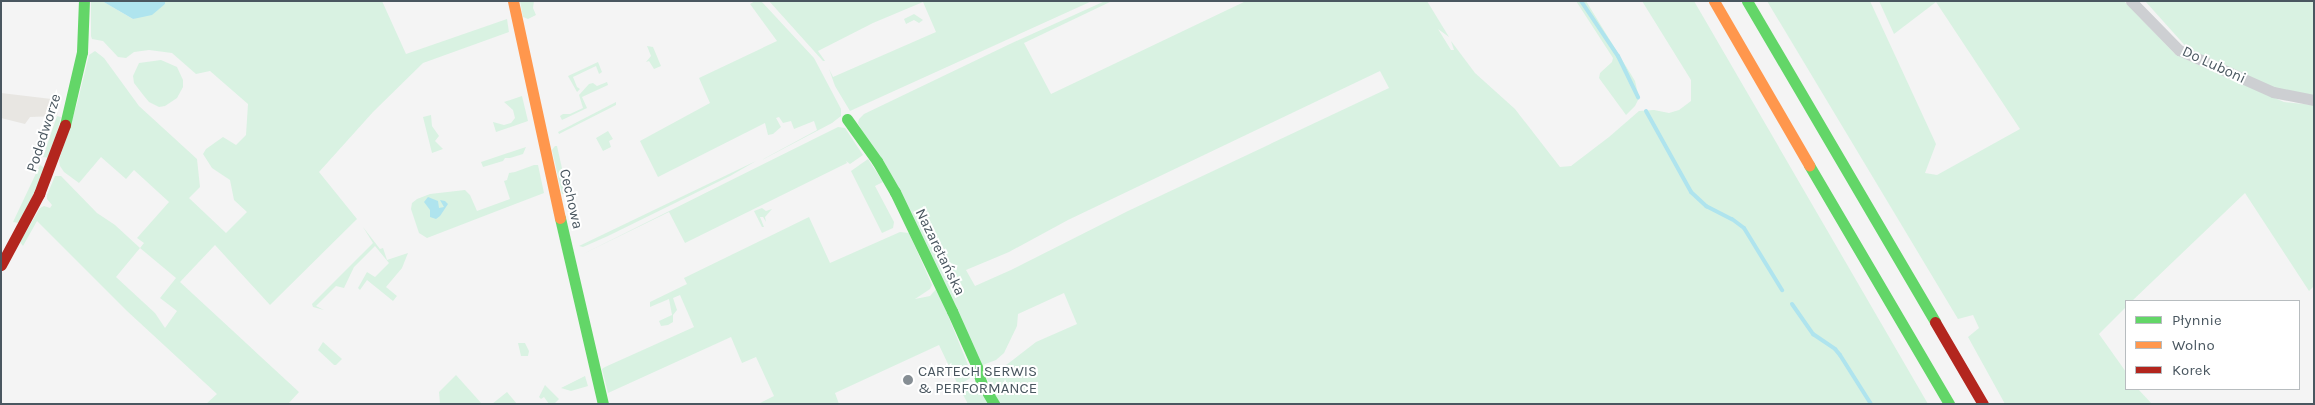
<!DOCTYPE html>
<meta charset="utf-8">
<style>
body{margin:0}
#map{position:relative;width:2315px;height:405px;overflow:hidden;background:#f4f4f4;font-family:Karla,sans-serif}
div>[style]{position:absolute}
.commercial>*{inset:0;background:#e8e6e2}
.green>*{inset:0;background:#d9f2e2}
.water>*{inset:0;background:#afe4ee}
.stream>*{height:4px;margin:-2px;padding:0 2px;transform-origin:2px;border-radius:2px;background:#afe4ee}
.street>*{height:11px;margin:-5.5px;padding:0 5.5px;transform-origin:5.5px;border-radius:5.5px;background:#cdcfd2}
.fast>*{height:11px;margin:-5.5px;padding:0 5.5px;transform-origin:5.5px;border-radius:5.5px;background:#63d668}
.slow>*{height:11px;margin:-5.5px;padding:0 5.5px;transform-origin:5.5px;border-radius:5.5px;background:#ff974d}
.jam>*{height:11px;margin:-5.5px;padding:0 5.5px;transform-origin:5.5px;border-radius:5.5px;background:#b3261e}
.dots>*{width:14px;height:14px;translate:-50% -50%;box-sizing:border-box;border:2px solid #fff;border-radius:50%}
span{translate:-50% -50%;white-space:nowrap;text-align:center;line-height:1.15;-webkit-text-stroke:4px #fff;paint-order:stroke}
.street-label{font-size:15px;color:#4a5760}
.poi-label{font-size:15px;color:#4a5760}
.left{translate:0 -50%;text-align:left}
.frame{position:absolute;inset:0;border:2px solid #4a5760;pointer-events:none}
.legend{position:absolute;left:2125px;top:300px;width:175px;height:90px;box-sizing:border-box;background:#fff;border:1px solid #b7bcbf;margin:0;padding:6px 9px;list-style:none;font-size:15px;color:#4a5760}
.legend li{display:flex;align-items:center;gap:10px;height:25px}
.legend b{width:25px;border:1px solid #b7bcbf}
</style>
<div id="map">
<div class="commercial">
<i style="clip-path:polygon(1px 93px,60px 100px,57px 116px,30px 117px,25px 124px,1px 118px)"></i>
</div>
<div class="green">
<i style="clip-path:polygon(evenodd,91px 1px,102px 1px,133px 19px,165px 4px,165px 1px,382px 1px,406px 54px,507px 19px,509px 32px,423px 63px,373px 112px,319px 172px,357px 219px,270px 305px,215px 245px,180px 282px,299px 392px,288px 404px,206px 404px,217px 394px,127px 311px,37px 221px,23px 246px,20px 242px,40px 208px,44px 206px,50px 208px,52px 205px,47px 199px,47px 195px,55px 176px,61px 176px,97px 213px,115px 225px,140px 248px,144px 243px,137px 238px,169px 202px,134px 170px,126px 179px,101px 157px,79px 183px,64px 172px,60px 166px,59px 160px,77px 104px,89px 55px,95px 51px,104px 58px,139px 106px,197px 159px,200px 187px,189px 198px,226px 233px,247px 212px,234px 200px,230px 180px,212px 168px,203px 154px,206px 149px,223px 137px,236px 145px,246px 135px,248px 104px,210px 71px,196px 74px,172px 53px,149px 50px,134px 52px,126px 58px,118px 57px,103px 41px,92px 39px,91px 36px,91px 1px,140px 248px,176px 278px,160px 298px,177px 311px,165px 328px,155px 313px,116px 277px,140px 248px)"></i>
<i style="clip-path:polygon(520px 1px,534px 1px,533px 8px,536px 15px,528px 19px,523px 17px)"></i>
<i style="clip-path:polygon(755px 1px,761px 1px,814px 58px,841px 109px,841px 116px,832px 123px,758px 162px,817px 130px,814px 121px,794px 129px,791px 121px,783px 123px,779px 117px,776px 118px,781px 127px,773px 134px,768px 135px,765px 123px,658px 177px,640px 141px,710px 103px,699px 78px,777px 41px,750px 4px)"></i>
<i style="clip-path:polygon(769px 1px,1092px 1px,850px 111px,835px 86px,829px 69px,833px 77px,936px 32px,923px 2px,873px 23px,818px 51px,825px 61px,823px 61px)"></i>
<i style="clip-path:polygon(evenodd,1105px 1px,1112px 1px,1024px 43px,1051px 94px,1246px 1px,1427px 1px,1449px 37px,1438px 29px,1451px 50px,1454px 50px,1451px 41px,1475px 73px,1515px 109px,1560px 167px,1571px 166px,1609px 137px,1639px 111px,1654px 110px,1669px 113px,1679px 110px,1691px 101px,1691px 80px,1642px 1px,1694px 1px,1928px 404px,1000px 404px,987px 379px,988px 375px,1001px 369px,1036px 342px,1077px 324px,1064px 293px,1018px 314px,1017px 326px,1004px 353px,996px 360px,980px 366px,858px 123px,859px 119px,864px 114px,1012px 43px,1105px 1px,1380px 71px,1389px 88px,1128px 211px,1011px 270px,975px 286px,966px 270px,1009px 252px,1068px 220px,1380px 71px)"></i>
<i style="clip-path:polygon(1576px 1px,1586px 1px,1635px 81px,1639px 98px,1635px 106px,1626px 115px,1599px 78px,1600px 73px,1612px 62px,1613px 58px)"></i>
<i style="clip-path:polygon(1767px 1px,1870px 1px,1936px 144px,1925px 173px,1937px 175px,2020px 129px,1936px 2px,1894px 34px,1879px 1px,2124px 1px,2176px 55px,2284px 102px,2314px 105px,2314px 286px,2309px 291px,2245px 193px,2132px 301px,2126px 301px,2126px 307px,2099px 334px,2126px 372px,2126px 389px,2138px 389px,2152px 404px,2005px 404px,1968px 337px,1979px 328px,1973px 315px,1958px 319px)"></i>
<i style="clip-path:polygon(2145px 1px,2314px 1px,2314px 98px,2274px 88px,2189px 50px)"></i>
<i style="clip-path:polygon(914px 14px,923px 20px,919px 23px,914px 20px,906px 24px,904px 19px)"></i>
<i style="clip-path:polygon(647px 46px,653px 47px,661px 66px,654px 69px,649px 61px,646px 62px,651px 56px)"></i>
<i style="clip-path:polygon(161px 60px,177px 67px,183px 80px,183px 87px,177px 98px,165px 106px,159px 107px,149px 102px,144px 96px,134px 83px,133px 76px,139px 63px)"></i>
<i style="clip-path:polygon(598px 62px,602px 72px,599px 74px,596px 66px,573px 77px,577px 87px,580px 89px,577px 92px,568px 76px)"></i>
<i style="clip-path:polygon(607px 82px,608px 85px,582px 97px,587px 108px,562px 120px,560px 116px,563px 114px,570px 114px,583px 108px,579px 95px,589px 84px,593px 83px,597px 86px)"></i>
<i style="clip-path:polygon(522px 96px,528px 121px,496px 132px,493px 122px,504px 125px,511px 123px,515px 118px,513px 110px,504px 102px)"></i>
<i style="clip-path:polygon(616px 102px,616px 105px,559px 134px,558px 132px)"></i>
<i style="clip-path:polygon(431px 115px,432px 126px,439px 136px,435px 141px,443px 149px,432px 153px,423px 117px)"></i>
<i style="clip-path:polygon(57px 116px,61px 117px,50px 158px,43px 157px)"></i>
<i style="clip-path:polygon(838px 127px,845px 128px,863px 155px,850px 164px,846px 161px,847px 163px,685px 243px,669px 212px,581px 255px)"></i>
<i style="clip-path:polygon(608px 131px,613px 139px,609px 141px,611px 147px,603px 151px,596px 138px)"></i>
<i style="clip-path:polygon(555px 146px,557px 146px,568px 195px,562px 194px,552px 150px)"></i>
<i style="clip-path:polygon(526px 147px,523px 154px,510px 158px,505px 158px,503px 161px,483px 167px,481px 162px)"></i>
<i style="clip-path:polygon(868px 159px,883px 182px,875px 186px,894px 222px,893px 228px,882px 233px,851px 171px)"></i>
<i style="clip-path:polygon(756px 161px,730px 176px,608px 236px,583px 247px,579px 246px)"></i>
<i style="clip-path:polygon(40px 165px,46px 169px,19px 223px,13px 222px)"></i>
<i style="clip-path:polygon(534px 165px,538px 165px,544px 193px,427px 238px,419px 233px,411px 209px,412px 203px,417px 199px,430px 194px,465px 190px,470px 195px,477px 211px,510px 199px,504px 181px,507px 180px,509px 173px,515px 172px)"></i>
<i style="clip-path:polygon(762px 208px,766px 211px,772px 209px,765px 217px,766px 222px,763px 217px,760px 217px,764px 227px,762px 227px,754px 211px)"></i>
<i style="clip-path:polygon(809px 217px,830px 263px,900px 232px,909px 233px,932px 285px,930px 289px,915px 299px,930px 296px,937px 288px,972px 375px,969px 379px,958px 385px,939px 345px,835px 393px,839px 404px,758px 404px,774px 396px,756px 357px,742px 363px,731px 337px,608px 393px,602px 369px,605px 367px,694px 327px,680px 295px,673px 298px,677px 310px,673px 315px,673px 322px,668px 325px,661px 326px,659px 321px,672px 315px,669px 299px,650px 307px,650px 302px,687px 284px,684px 278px)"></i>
<i style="clip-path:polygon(363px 227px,380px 249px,383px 248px,387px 260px,408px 253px,402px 268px,386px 287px,397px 296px,393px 301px,367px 280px,360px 290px,358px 288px,367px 272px,375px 277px,389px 263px,375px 246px,354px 267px,344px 288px,336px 286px,316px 306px,324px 310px,313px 307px,312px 304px,373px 243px)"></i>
<i style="clip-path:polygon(323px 342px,342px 359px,336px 365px,334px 365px,318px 350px)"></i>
<i style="clip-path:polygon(518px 343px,525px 343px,529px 351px,528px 356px,521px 356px)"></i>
<i style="clip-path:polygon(456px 375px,482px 404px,440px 404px,439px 392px)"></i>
<i style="clip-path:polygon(585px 376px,588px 386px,571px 391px,561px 388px)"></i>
<i style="clip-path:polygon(545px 385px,559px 399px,554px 404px,549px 404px,544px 397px,541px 399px,539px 397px)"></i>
<i style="clip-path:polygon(970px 389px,977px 390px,990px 404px,968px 404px,961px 391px)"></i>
<i style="clip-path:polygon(507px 392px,517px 404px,492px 404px)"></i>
</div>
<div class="water">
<i style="clip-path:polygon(102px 1px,165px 1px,165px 4px,152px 15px,133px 19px)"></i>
<i style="clip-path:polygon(428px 197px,438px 201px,439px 208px,444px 207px,440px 200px,445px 201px,448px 204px,440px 216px,436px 219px,430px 217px,430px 210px,424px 202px)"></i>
</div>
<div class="stream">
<i style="left:1581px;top:1px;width:66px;rotate:56.1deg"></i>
<i style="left:1618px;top:56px;width:46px;rotate:64deg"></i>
<i style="left:1646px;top:111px;width:93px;rotate:60.9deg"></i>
<i style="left:1691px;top:192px;width:21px;rotate:43deg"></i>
<i style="left:1706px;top:206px;width:29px;rotate:27deg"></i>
<i style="left:1732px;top:219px;width:15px;rotate:37deg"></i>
<i style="left:1744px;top:228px;width:73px;rotate:58.5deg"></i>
<i style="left:1792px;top:304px;width:37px;rotate:55deg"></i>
<i style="left:1813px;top:334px;width:27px;rotate:34deg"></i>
<i style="left:1835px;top:349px;width:8px;rotate:50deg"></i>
<i style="left:1840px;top:355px;width:58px;rotate:57.7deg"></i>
</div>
<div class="street">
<i style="left:2131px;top:1px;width:69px;rotate:45.6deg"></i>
<i style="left:2179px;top:50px;width:103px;rotate:24.1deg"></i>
<i style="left:2273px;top:92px;width:42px;rotate:11deg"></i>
</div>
<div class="fast">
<i style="left:1747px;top:1px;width:372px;rotate:59.6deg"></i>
<i style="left:847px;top:119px;width:52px;rotate:54.5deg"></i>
<i style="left:877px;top:161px;width:36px;rotate:60deg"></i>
<i style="left:895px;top:192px;width:132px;rotate:64.4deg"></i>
<i style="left:952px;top:311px;width:61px;rotate:65.9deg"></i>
<i style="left:977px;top:367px;width:16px;rotate:75deg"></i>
<i style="left:981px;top:382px;width:26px;rotate:59deg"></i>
<i style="left:65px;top:125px;width:75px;rotate:-76.9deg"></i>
<i style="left:82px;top:52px;width:51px;rotate:-87.8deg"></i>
<i style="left:1809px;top:165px;width:277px;rotate:59.6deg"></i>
<i style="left:560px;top:218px;width:191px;rotate:77deg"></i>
</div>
<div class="slow">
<i style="left:513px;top:1px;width:222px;rotate:77.8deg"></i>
<i style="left:1714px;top:1px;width:190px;rotate:59.9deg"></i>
</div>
<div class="jam">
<i style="left:1px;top:265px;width:81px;rotate:-61.8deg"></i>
<i style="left:39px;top:194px;width:74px;rotate:-69.4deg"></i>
<i style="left:1935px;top:322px;width:95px;rotate:59.7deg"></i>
</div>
<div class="dots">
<i style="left:908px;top:380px;background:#868e94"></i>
</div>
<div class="street-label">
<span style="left:2214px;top:65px;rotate:25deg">Do Luboni</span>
<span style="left:44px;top:133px;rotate:-72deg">Podedworze</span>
<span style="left:571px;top:199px;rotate:77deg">Cechowa</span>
<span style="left:940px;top:252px;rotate:64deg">Nazaretańska</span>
</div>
<div class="poi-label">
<span class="left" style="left:918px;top:380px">CARTECH SERWIS<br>&amp; PERFORMANCE</span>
</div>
<div class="frame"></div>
<ul class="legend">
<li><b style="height:6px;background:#63d668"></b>Płynnie</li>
<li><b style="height:6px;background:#ff974d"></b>Wolno</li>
<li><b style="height:6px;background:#b3261e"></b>Korek</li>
</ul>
</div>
